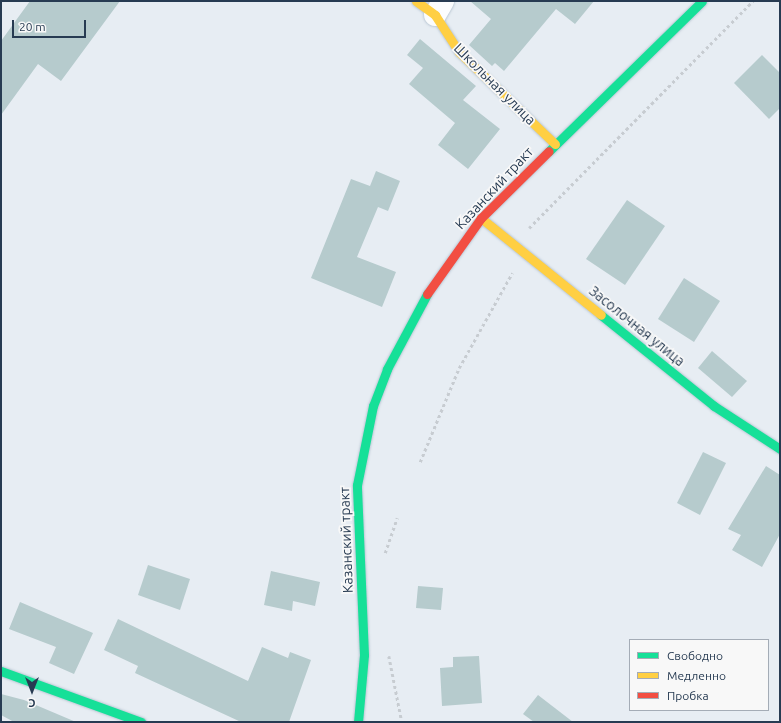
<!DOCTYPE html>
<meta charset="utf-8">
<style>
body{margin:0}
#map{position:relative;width:781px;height:723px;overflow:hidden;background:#e7edf3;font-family:Ubuntu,sans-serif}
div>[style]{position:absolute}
.building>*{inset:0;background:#b6cbcd}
.path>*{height:2.5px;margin-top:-1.25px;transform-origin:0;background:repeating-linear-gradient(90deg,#c7ccd1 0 3px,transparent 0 6px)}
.roads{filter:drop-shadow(0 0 1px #bac7d4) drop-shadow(0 0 1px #bac7d4)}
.street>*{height:22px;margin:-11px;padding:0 11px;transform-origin:11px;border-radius:11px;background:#fbfcfd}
.fast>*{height:9px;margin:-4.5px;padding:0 4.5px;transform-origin:4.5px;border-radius:4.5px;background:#16e098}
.slow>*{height:9px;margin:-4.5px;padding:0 4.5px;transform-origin:4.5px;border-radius:4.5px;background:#ffcf43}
.jam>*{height:9px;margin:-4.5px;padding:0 4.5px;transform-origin:4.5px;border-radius:4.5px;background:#f24e42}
span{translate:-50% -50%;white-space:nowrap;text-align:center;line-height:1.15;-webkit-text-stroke:3.5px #f8f8f8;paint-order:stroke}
.street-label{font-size:14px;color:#273b52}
.frame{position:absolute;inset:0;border:2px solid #273b52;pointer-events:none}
.legend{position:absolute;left:629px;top:639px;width:140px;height:72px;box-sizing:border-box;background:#f8f8f8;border:1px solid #a4acb6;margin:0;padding:5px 7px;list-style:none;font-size:12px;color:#273b52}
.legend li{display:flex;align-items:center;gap:8px;height:20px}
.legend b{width:20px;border:1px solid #a4acb6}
.north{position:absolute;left:12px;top:671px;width:40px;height:40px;-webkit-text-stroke:3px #f8f8f8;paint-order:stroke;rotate:180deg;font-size:11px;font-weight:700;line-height:16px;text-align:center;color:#273b52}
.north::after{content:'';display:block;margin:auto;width:14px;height:18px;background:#273b52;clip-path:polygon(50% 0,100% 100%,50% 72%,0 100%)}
.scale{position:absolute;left:12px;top:20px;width:74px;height:18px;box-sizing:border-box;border:2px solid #273b52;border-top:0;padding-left:5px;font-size:12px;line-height:14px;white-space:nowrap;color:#273b52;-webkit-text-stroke:3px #f8f8f8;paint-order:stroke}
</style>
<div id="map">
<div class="building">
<i style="clip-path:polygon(30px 1px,120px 1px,61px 81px,38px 64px,1px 115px,1px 41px)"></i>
<i style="clip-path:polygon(470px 1px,594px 1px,575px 24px,556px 9px,504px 71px,495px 63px,492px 66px,469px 45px,491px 19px)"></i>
<i style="clip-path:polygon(420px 39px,476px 86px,463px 100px,500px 129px,468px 169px,438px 145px,455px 123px,409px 84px,423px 68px,407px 55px)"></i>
<i style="clip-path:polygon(762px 55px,780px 73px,780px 108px,769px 119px,734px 83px)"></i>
<i style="clip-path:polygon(376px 171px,400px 181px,388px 211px,378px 207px,357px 257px,396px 272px,382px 307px,311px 278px,351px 179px,370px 186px)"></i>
<i style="clip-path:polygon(627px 200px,665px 226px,625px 285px,586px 259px)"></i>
<i style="clip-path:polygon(684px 278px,720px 301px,694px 342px,658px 319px)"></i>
<i style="clip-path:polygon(712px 351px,747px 381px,732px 397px,698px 368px)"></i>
<i style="clip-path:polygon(703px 452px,726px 463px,700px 515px,677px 503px)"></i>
<i style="clip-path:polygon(766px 466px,780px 475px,780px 534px,762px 567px,732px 550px,741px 535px,728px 529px)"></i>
<i style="clip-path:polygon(148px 565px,190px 579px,180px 610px,138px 595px)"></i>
<i style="clip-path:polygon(271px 571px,320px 582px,315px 606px,293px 601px,292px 611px,264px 605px)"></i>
<i style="clip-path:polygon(418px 586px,443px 588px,441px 610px,416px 608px)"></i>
<i style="clip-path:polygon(20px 602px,93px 633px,74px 674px,49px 663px,56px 647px,9px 629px)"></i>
<i style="clip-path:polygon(118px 619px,248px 681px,262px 647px,288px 658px,290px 652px,311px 660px,289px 722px,241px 722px,135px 673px,138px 666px,104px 650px)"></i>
<i style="clip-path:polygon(479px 656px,482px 703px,442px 706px,440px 668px,453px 667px,453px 657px)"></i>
<i style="clip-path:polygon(1px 694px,24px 700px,76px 722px,14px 722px,1px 715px)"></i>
<i style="clip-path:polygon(538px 695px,573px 722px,534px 722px,523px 714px)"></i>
</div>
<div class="path">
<i style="left:529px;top:228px;width:319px;rotate:-45.4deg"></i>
<i style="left:420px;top:462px;width:102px;rotate:-67.5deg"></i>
<i style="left:459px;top:368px;width:109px;rotate:-60.8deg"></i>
<i style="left:385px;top:553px;width:37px;rotate:-71deg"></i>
<i style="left:389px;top:656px;width:67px;rotate:78.9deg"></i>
</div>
<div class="roads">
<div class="street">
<i style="left:435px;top:15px;width:16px;rotate:-60deg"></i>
</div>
<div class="fast">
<i style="left:549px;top:151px;width:214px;rotate:-44.4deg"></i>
<i style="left:601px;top:315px;width:145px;rotate:38.8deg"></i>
<i style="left:714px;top:406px;width:79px;rotate:33.1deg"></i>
<i style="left:1px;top:671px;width:149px;rotate:20deg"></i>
<i style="left:358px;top:722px;width:67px;rotate:-84.9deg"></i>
<i style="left:364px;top:655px;width:170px;rotate:-92.4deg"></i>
<i style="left:357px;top:485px;width:81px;rotate:-78.6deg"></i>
<i style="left:373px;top:406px;width:40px;rotate:-69deg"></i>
<i style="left:387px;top:369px;width:85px;rotate:-61.9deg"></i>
</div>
<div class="slow">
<i style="left:416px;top:1px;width:24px;rotate:36deg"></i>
<i style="left:435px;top:15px;width:44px;rotate:57deg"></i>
<i style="left:459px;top:52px;width:133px;rotate:43.8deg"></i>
<i style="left:481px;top:218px;width:154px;rotate:38.9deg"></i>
</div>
<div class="jam">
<i style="left:427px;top:294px;width:93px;rotate:-54.6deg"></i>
<i style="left:481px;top:218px;width:95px;rotate:-44.6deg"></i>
</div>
</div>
<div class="street-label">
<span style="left:495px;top:84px;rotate:45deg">Школьная улица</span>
<span style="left:494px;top:188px;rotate:-47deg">Казанский тракт</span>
<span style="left:637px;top:326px;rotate:39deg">Засолочная улица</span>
<span style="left:346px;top:540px;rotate:-92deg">Казанский тракт</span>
</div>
<div class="frame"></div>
<ul class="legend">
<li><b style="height:5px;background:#16e098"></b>Свободно</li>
<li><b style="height:5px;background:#ffcf43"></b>Медленно</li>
<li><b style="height:5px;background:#f24e42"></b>Пробка</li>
</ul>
<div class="north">С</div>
<div class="scale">20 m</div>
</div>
